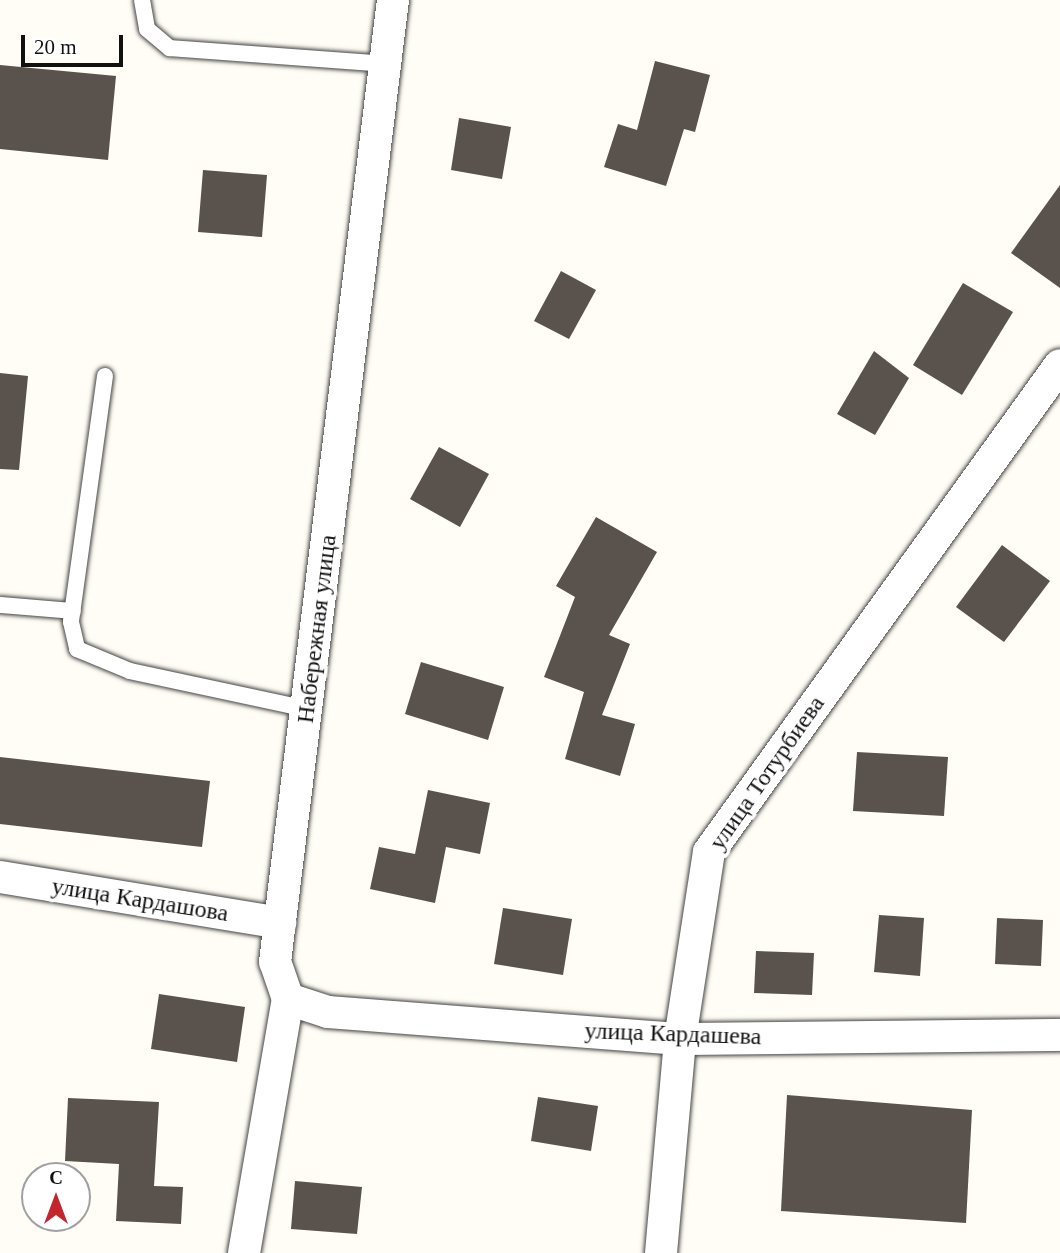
<!DOCTYPE html>
<meta charset="utf-8">
<style>
body{margin:0}
#map{position:relative;width:1060px;height:1253px;overflow:hidden;background:#fffdf5;font-family:"Times New Roman",serif}
div>[style]{position:absolute}
.building>*{inset:0;background:#5a524d}
.roads{filter:drop-shadow(0 0 2px #444) drop-shadow(0 0 2px #444)}
.lane>*{height:16px;margin:-8px;padding:0 8px;transform-origin:8px;border-radius:8px;background:#fff}
.street>*{height:32px;margin:-16px;padding:0 16px;transform-origin:16px;border-radius:16px;background:#fff}
span{translate:-50% -50%;white-space:nowrap;text-align:center;line-height:1.15;-webkit-text-stroke:7px #fff;paint-order:stroke}
.street-label{font-size:24px;color:#111}
.north{position:absolute;left:21px;top:1162px;width:70px;height:70px;box-sizing:border-box;background:#fff;border:2px solid #a0a0a0;border-radius:50%;rotate:0deg;font-size:19px;font-weight:700;line-height:28px;text-align:center;color:#111}
.north::after{content:'';display:block;margin:auto;width:24px;height:32px;background:#c4262e;clip-path:polygon(50% 0,100% 100%,50% 72%,0 100%)}
.scale{position:absolute;left:21px;top:35px;width:102px;height:32px;box-sizing:border-box;border:4px solid #111;border-top:0;padding-left:9px;font-size:21px;line-height:24px;white-space:nowrap;color:#111;-webkit-text-stroke:5px #fff;paint-order:stroke}
</style>
<div id="map">
<div class="building">
<i style="clip-path:polygon(655px 61px,710px 75px,695px 132px,684px 129px,666px 186px,604px 167px,618px 124px,637px 130px)"></i>
<i style="clip-path:polygon(0 65px,116px 76px,108px 160px,0 149px)"></i>
<i style="clip-path:polygon(459px 118px,511px 127px,502px 179px,451px 170px)"></i>
<i style="clip-path:polygon(203px 170px,267px 175px,262px 237px,198px 232px)"></i>
<i style="clip-path:polygon(1060px 185px,1060px 288px,1011px 253px)"></i>
<i style="clip-path:polygon(561px 271px,596px 290px,569px 339px,534px 321px)"></i>
<i style="clip-path:polygon(963px 283px,1013px 312px,962px 395px,913px 365px)"></i>
<i style="clip-path:polygon(874px 351px,909px 378px,875px 435px,837px 414px)"></i>
<i style="clip-path:polygon(0 373px,28px 376px,19px 470px,0 469px)"></i>
<i style="clip-path:polygon(439px 447px,489px 474px,460px 527px,410px 499px)"></i>
<i style="clip-path:polygon(596px 517px,657px 552px,609px 635px,630px 644px,602px 715px,635px 724px,620px 776px,565px 759px,584px 692px,544px 677px,575px 597px,556px 586px)"></i>
<i style="clip-path:polygon(1002px 545px,1050px 581px,1004px 642px,956px 607px)"></i>
<i style="clip-path:polygon(421px 662px,504px 687px,488px 740px,405px 714px)"></i>
<i style="clip-path:polygon(857px 752px,948px 757px,944px 816px,853px 811px)"></i>
<i style="clip-path:polygon(0 757px,210px 781px,202px 847px,0 824px)"></i>
<i style="clip-path:polygon(428px 790px,490px 803px,480px 854px,446px 847px,435px 903px,370px 889px,379px 847px,415px 854px)"></i>
<i style="clip-path:polygon(503px 908px,572px 919px,563px 975px,494px 964px)"></i>
<i style="clip-path:polygon(879px 915px,924px 918px,920px 976px,874px 972px)"></i>
<i style="clip-path:polygon(997px 918px,1043px 920px,1041px 966px,995px 964px)"></i>
<i style="clip-path:polygon(756px 951px,814px 953px,812px 995px,754px 993px)"></i>
<i style="clip-path:polygon(159px 994px,245px 1007px,237px 1062px,151px 1049px)"></i>
<i style="clip-path:polygon(787px 1095px,972px 1110px,966px 1223px,781px 1211px)"></i>
<i style="clip-path:polygon(538px 1097px,598px 1106px,591px 1151px,531px 1141px)"></i>
<i style="clip-path:polygon(68px 1098px,159px 1102px,154px 1186px,183px 1187px,181px 1224px,116px 1221px,119px 1164px,65px 1161px)"></i>
<i style="clip-path:polygon(295px 1181px,362px 1187px,357px 1234px,291px 1229px)"></i>
</div>
<div class="roads">
<div class="lane">
<i style="left:142px;top:0;width:29px;rotate:80deg"></i>
<i style="left:147px;top:29px;width:30px;rotate:40deg"></i>
<i style="left:170px;top:48px;width:220px;rotate:4.2deg"></i>
<i style="left:105px;top:376px;width:248px;rotate:97.9deg"></i>
<i style="left:71px;top:622px;width:28px;rotate:77deg"></i>
<i style="left:77px;top:649px;width:57px;rotate:22.5deg"></i>
<i style="left:130px;top:671px;width:181px;rotate:12.1deg"></i>
<i style="left:0;top:605px;width:73px;rotate:4.7deg"></i>
</div>
<div class="street">
<i style="left:0;top:877px;width:284px;rotate:9.3deg"></i>
<i style="left:288px;top:999px;width:42px;rotate:18deg"></i>
<i style="left:328px;top:1012px;width:353px;rotate:4.4deg"></i>
<i style="left:680px;top:1039px;width:380px;rotate:-0.6deg"></i>
<i style="left:244px;top:1253px;width:258px;rotate:-80.2deg"></i>
<i style="left:288px;top:999px;width:39px;rotate:-109deg"></i>
<i style="left:275px;top:962px;width:969px;rotate:-83.01deg"></i>
<i style="left:661px;top:1253px;width:215px;rotate:-84.9deg"></i>
<i style="left:680px;top:1039px;width:189px;rotate:-81.2deg"></i>
<i style="left:709px;top:852px;width:600px;rotate:-54.22deg"></i>
</div>
</div>
<div class="street-label">
<span style="left:317px;top:629px;rotate:-83deg">Набережная улица</span>
<span style="left:767px;top:773px;rotate:-55deg">улица Тотурбиева</span>
<span style="left:140px;top:900px;rotate:9deg">улица Кардашова</span>
<span style="left:673px;top:1034px;rotate:2deg">улица Кардашева</span>
</div>
<div class="north">С</div>
<div class="scale">20 m</div>
</div>
